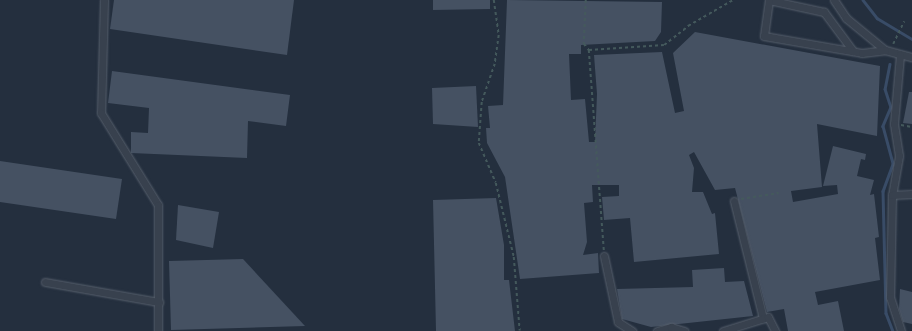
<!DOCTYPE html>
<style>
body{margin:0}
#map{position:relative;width:912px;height:331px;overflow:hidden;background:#242f3e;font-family:Manrope,sans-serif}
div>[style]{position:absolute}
.stream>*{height:2.5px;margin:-1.25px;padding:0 1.25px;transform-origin:1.25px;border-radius:1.25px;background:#394c67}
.building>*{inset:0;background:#455162}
.path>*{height:1.5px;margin-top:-0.75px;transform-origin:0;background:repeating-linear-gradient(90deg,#44595c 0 3px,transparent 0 6px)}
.roads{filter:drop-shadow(0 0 1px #565f6c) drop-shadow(0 0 1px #565f6c)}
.minor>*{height:7px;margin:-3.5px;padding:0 3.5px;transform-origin:3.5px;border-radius:3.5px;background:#38414e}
span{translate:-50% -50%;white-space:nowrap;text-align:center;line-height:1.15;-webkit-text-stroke:3.5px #1d2633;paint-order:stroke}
</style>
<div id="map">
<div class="stream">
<i style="left:863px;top:0;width:23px;rotate:52deg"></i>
<i style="left:877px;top:18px;width:41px;rotate:31deg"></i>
<i style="left:890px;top:64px;width:25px;rotate:101deg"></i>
<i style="left:885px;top:89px;width:19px;rotate:72deg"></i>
<i style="left:891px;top:107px;width:21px;rotate:113deg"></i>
<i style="left:883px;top:126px;width:39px;rotate:75deg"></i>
<i style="left:893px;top:164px;width:29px;rotate:110deg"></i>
<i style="left:883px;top:191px;width:122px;rotate:88.6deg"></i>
<i style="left:886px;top:313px;width:19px;rotate:69deg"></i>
</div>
<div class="building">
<i style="clip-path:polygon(114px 0,294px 0,287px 55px,110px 29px)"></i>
<i style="clip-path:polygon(433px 0,490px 0,490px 9px,433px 10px)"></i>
<i style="clip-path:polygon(507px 0,662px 2px,661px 32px,655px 41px,581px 45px,581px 54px,569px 54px,571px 100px,585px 99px,589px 142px,595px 142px,597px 94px,594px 55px,662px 52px,675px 113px,684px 111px,673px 53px,695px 32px,880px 66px,877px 136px,817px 124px,822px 187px,791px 191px,793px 202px,838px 194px,837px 185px,823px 186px,833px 146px,866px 154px,865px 160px,861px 159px,857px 176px,874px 180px,870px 195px,874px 194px,879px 237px,875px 238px,880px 280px,815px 292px,818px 305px,838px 301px,844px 331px,788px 331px,784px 309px,767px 312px,735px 188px,715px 190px,694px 152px,689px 155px,694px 168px,692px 192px,703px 192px,712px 214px,715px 213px,719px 254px,634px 262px,630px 218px,604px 220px,602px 197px,619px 196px,619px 185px,592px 185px,593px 202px,584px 203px,587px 242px,583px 255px,598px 253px,599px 273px,520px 279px,505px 177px,487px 143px,486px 128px,490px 128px,488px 106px,503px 105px)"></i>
<i style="clip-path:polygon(112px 71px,290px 95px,286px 126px,248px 121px,247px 158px,131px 153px,131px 132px,148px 133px,149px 108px,108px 103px)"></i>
<i style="clip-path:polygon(476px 86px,478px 127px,433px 124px,432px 88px)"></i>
<i style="clip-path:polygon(909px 92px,912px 92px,912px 124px,903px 123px)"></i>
<i style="clip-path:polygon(0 161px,122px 179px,116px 219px,0 202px)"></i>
<i style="clip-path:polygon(496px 198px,504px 245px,504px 280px,509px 280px,515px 331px,436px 331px,433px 200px)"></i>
<i style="clip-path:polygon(178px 205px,219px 212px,213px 248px,176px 240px)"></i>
<i style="clip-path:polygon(243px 259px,305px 326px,171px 330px,169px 261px)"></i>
<i style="clip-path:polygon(724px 268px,725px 282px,744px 281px,753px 316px,651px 327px,622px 319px,617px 289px,693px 287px,692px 270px)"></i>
<i style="clip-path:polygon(900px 289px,912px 292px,912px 324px,903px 322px,899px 309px)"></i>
</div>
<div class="path">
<i style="left:494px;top:0;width:35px;rotate:82deg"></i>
<i style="left:499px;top:35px;width:29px;rotate:98deg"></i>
<i style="left:495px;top:64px;width:40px;rotate:108.9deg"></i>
<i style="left:482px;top:102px;width:41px;rotate:94.2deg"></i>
<i style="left:479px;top:143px;width:43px;rotate:67deg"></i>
<i style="left:496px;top:183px;width:76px;rotate:76.3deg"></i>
<i style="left:514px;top:257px;width:74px;rotate:85.4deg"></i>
<i style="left:586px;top:0;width:44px;rotate:92.6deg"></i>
<i style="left:584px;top:44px;width:8px;rotate:50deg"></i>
<i style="left:589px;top:50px;width:201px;rotate:85.7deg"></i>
<i style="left:893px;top:44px;width:25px;rotate:-64deg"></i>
<i style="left:589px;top:50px;width:75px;rotate:-3.8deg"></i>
<i style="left:664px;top:45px;width:31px;rotate:-38deg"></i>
<i style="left:688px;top:26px;width:52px;rotate:-30deg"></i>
<i style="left:901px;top:125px;width:11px;rotate:10deg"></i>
<i style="left:741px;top:199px;width:38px;rotate:-9deg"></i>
</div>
<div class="roads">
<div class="minor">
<i style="left:104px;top:0;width:113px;rotate:91.5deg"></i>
<i style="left:101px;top:113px;width:108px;rotate:58.2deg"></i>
<i style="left:158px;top:205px;width:126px;rotate:90deg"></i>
<i style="left:834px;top:0;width:22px;rotate:56deg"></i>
<i style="left:846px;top:18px;width:50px;rotate:39.4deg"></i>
<i style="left:885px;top:50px;width:28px;rotate:15deg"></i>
<i style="left:853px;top:51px;width:49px;rotate:-126.6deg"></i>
<i style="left:824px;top:12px;width:56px;rotate:-167.7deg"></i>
<i style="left:769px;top:0;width:36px;rotate:98deg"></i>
<i style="left:764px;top:36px;width:99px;rotate:9.8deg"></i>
<i style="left:862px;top:53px;width:23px;rotate:-7deg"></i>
<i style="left:900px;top:55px;width:69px;rotate:95deg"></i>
<i style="left:894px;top:124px;width:32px;rotate:81deg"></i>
<i style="left:899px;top:156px;width:40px;rotate:100deg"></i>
<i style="left:892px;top:195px;width:102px;rotate:91.1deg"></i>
<i style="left:890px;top:297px;width:36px;rotate:72deg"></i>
<i style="left:892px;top:195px;width:20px;rotate:-3deg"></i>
<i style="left:734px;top:201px;width:121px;rotate:76.1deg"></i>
<i style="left:604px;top:256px;width:67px;rotate:78deg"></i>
<i style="left:618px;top:322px;width:17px;rotate:33deg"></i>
<i style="left:45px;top:282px;width:116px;rotate:10deg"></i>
<i style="left:657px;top:331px;width:15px;rotate:-16deg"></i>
<i style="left:671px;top:327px;width:14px;rotate:17deg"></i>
<i style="left:723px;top:331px;width:47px;rotate:-17.3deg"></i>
<i style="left:768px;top:317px;width:16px;rotate:63deg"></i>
</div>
</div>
</div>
